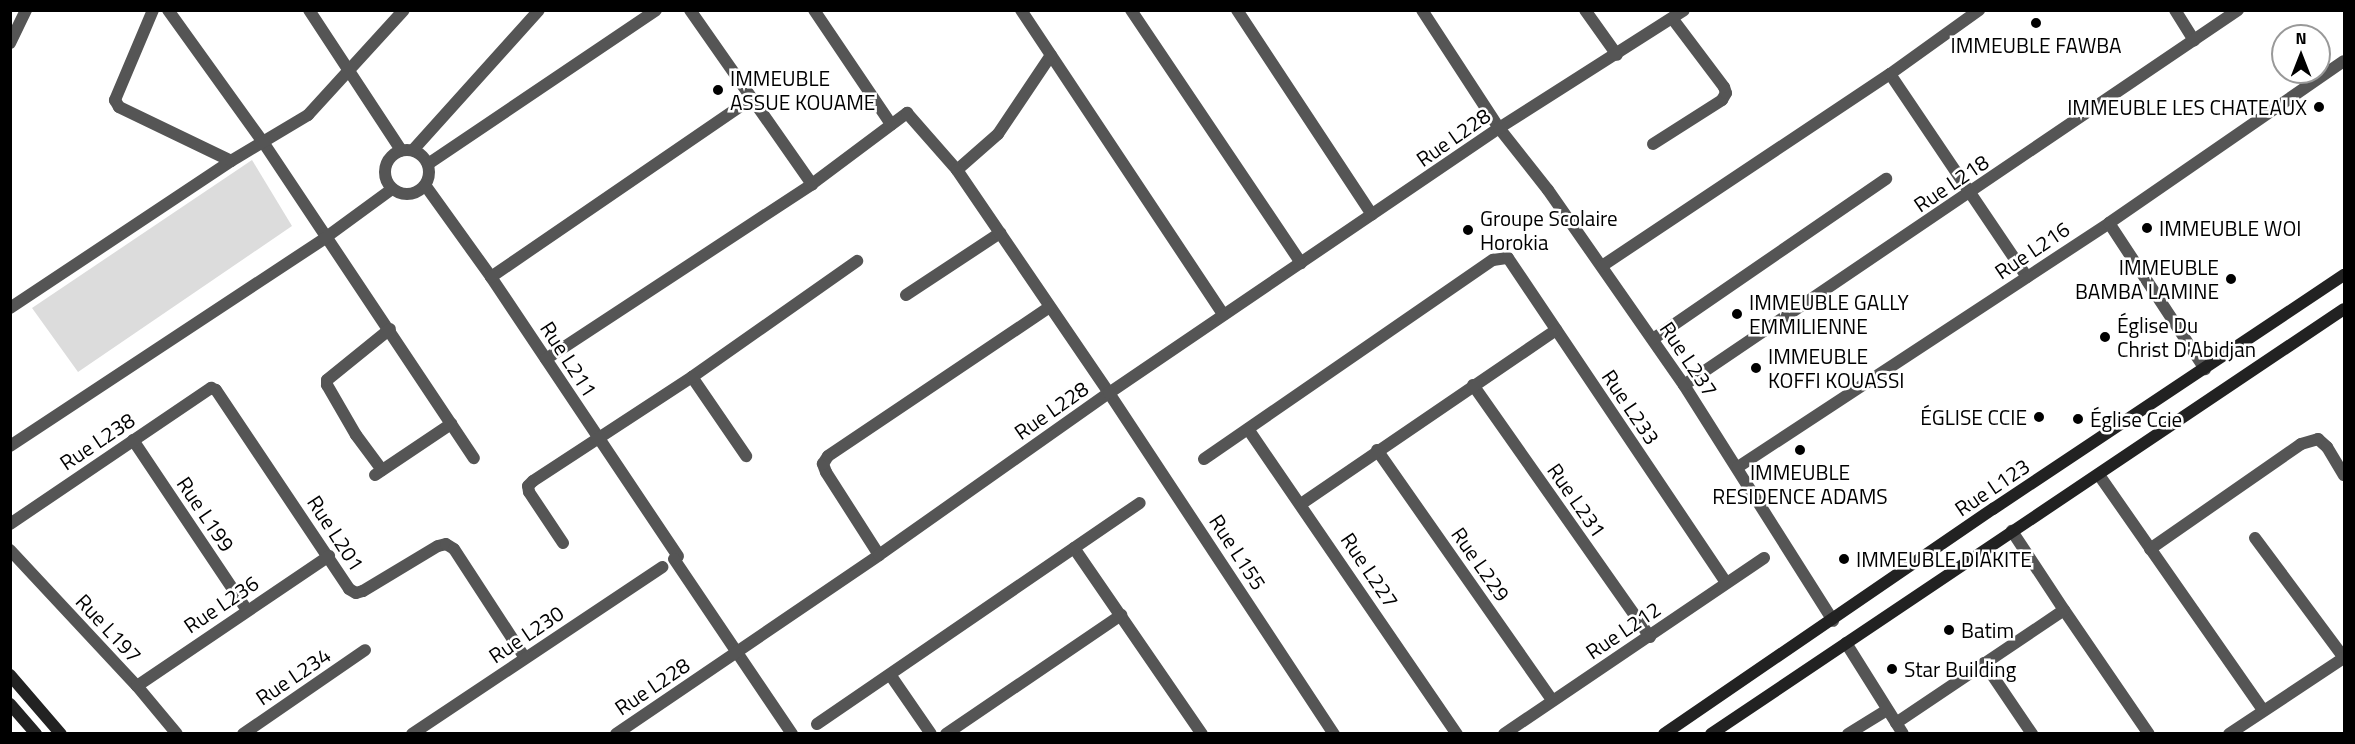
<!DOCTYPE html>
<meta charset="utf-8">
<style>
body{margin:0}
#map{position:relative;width:2355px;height:744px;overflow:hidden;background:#fff;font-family:"Titillium Web",sans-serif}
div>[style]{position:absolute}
.green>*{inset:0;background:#dcdcdc}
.minor>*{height:12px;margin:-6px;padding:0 6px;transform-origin:6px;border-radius:6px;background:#555}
.minor>.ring{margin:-6px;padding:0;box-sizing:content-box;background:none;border:12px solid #555;border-radius:50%}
.tertiary>*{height:12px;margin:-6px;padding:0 6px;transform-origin:6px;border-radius:6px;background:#555}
.secondary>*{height:12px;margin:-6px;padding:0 6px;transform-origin:6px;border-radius:6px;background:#222}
.dots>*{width:16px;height:16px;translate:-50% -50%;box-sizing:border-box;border:3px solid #fff;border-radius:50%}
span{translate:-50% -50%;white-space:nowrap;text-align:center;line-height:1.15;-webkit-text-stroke:5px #fff;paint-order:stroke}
.poi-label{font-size:21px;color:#000}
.left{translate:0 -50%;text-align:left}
.right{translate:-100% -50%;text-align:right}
.street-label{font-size:21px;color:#000}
.frame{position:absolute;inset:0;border:12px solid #000;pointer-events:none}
.north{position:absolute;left:2271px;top:24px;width:60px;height:60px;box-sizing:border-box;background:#fff;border:2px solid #999;border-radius:50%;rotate:0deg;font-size:16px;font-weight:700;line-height:24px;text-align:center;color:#000}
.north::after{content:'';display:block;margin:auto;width:21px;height:27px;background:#000;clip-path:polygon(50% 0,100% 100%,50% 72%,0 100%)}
</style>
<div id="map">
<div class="green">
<i style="clip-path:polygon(252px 160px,292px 226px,78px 372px,32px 308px)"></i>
</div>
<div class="minor">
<i style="left:153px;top:10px;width:98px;rotate:112.9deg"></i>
<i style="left:115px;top:100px;width:8px;rotate:60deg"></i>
<i style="left:119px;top:107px;width:124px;rotate:25.7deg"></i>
<i style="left:168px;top:10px;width:163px;rotate:54.3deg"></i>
<i style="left:263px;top:142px;width:380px;rotate:56.3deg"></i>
<i style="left:309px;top:10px;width:168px;rotate:56.7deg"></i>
<i style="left:690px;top:10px;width:213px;rotate:55deg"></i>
<i style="left:814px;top:10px;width:138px;rotate:56deg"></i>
<i style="left:1021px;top:10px;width:366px;rotate:56.4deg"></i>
<i style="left:1131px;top:10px;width:305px;rotate:56.1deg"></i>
<i style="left:1237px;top:10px;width:245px;rotate:56.6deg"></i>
<i style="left:1422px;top:10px;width:141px;rotate:56.9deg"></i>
<i style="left:1499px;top:128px;width:79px;rotate:51.7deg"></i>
<i style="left:1548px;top:190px;width:238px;rotate:55.1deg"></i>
<i style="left:1684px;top:385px;width:279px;rotate:57.7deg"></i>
<i style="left:1585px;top:10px;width:55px;rotate:54.6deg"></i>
<i style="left:2175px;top:10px;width:36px;rotate:58deg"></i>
<i style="left:10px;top:43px;width:37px;rotate:-64deg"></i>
<i style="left:1890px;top:74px;width:245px;rotate:56deg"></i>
<i style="left:1653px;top:144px;width:82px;rotate:-32.5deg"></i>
<i style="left:1722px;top:100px;width:8px;rotate:-60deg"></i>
<i style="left:1726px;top:93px;width:6px;rotate:-108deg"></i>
<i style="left:1724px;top:87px;width:86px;rotate:-127deg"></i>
<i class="ring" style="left:385px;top:150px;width:32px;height:32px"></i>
<i style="left:413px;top:150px;width:188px;rotate:-48deg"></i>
<i style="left:428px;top:164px;width:275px;rotate:-34deg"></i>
<i style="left:957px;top:170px;width:55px;rotate:-41.3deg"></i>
<i style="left:998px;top:134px;width:95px;rotate:-56.1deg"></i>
<i style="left:425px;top:185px;width:113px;rotate:54.3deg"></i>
<i style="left:491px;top:277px;width:336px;rotate:56.2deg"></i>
<i style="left:2109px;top:223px;width:175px;rotate:56.7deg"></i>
<i style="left:1602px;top:266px;width:346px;rotate:-33.7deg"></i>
<i style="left:1890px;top:74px;width:110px;rotate:-35.7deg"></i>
<i style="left:491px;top:277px;width:315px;rotate:-34.4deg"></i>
<i style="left:906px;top:295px;width:113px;rotate:-33.4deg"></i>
<i style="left:10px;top:308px;width:265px;rotate:-33.6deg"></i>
<i style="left:231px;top:161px;width:90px;rotate:-30.9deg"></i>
<i style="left:308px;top:115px;width:142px;rotate:-47.6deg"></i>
<i style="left:1653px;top:339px;width:283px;rotate:-34.5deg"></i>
<i style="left:546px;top:359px;width:318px;rotate:-33.3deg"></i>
<i style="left:812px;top:184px;width:119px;rotate:-36.8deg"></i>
<i style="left:907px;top:113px;width:76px;rotate:48.7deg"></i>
<i style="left:957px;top:170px;width:270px;rotate:55.7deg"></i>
<i style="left:1109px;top:393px;width:409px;rotate:56.6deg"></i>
<i style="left:692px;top:377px;width:96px;rotate:55.6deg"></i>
<i style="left:1473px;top:385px;width:308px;rotate:54.9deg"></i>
<i style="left:1684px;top:385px;width:669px;rotate:-34.09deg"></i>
<i style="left:1248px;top:429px;width:370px;rotate:55.6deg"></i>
<i style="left:133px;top:440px;width:203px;rotate:56.2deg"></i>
<i style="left:10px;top:446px;width:377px;rotate:-33.4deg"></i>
<i style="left:325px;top:238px;width:83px;rotate:-36.2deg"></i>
<i style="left:1377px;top:450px;width:305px;rotate:55deg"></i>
<i style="left:1204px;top:459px;width:351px;rotate:-34.6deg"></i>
<i style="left:1493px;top:260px;width:15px;rotate:-8deg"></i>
<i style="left:1508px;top:258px;width:391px;rotate:56.1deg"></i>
<i style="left:1738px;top:467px;width:444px;rotate:-33.3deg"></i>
<i style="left:2109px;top:223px;width:285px;rotate:-34.6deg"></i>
<i style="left:382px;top:470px;width:44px;rotate:-126.6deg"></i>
<i style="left:356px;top:435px;width:58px;rotate:-120.1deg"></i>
<i style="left:327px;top:385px;width:5px;rotate:-90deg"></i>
<i style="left:327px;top:380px;width:81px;rotate:-39deg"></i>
<i style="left:375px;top:475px;width:92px;rotate:-33.9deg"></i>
<i style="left:2099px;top:475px;width:287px;rotate:55.1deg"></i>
<i style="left:1301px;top:504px;width:309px;rotate:-34.3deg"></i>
<i style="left:10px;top:524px;width:243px;rotate:-34.1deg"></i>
<i style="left:211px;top:388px;width:5px;rotate:22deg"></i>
<i style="left:216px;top:390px;width:239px;rotate:56.2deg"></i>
<i style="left:349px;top:589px;width:8px;rotate:30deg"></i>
<i style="left:356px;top:593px;width:7px;rotate:-16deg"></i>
<i style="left:363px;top:591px;width:87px;rotate:-31deg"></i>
<i style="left:438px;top:546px;width:8px;rotate:-14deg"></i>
<i style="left:446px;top:544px;width:9px;rotate:32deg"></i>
<i style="left:454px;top:549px;width:130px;rotate:56.9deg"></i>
<i style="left:2255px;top:538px;width:149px;rotate:53.4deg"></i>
<i style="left:563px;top:543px;width:61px;rotate:-123.7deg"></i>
<i style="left:529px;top:492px;width:6px;rotate:-99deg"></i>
<i style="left:528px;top:486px;width:7px;rotate:-45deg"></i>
<i style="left:533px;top:481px;width:190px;rotate:-33.2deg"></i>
<i style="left:692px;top:377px;width:202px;rotate:-35.1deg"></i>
<i style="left:1074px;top:548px;width:226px;rotate:55.5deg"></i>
<i style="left:2150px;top:549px;width:184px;rotate:-34.8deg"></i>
<i style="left:2301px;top:444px;width:18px;rotate:-16deg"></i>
<i style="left:2318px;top:439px;width:12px;rotate:42deg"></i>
<i style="left:2327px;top:447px;width:33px;rotate:59deg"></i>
<i style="left:10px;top:550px;width:186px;rotate:47deg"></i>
<i style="left:137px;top:686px;width:62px;rotate:50.2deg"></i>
<i style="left:879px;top:555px;width:98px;rotate:-122.6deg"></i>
<i style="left:826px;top:472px;width:9px;rotate:-111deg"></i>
<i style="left:823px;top:464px;width:9px;rotate:-58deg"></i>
<i style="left:828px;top:456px;width:267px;rotate:-33.9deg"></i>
<i style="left:674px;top:559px;width:211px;rotate:56deg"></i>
<i style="left:2064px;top:610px;width:150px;rotate:55.6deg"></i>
<i style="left:1984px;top:663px;width:86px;rotate:55.9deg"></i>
<i style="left:891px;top:676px;width:70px;rotate:55.4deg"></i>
<i style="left:137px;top:686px;width:232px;rotate:-34.1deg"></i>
<i style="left:1896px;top:723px;width:202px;rotate:-33.9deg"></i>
<i style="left:2064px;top:610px;width:95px;rotate:-123.4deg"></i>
<i style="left:817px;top:724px;width:391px;rotate:-34.4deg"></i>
<i style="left:243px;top:734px;width:148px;rotate:-34.5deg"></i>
<i style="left:412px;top:734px;width:301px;rotate:-33.7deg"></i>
<i style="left:616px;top:734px;width:318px;rotate:-34.2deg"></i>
<i style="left:879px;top:555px;width:281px;rotate:-35.2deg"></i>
<i style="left:1109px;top:393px;width:472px;rotate:-34.2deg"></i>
<i style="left:1499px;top:128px;width:219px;rotate:-32.5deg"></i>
<i style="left:946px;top:734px;width:212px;rotate:-34.2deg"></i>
<i style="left:1504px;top:734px;width:314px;rotate:-34.1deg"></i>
<i style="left:1848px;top:734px;width:46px;rotate:-31.6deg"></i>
<i style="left:2229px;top:734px;width:138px;rotate:-33.5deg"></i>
</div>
<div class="tertiary">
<i style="left:1846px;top:643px;width:107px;rotate:57.9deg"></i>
</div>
<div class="secondary">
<i style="left:10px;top:675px;width:78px;rotate:49.2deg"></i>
<i style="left:10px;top:704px;width:40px;rotate:49deg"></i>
<i style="left:1664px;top:734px;width:399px;rotate:-34.4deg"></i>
<i style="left:1993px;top:509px;width:422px;rotate:-33.7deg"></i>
<i style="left:1711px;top:734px;width:762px;rotate:-33.88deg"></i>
</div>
<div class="dots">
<i style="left:2036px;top:23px;background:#000"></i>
<i style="left:718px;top:90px;background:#000"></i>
<i style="left:2319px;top:107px;background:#000"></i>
<i style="left:2147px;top:228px;background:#000"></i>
<i style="left:1468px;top:230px;background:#000"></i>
<i style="left:2231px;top:279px;background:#000"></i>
<i style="left:1737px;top:314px;background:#000"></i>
<i style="left:2105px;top:337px;background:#000"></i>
<i style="left:1756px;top:368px;background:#000"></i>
<i style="left:2039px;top:417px;background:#000"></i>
<i style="left:2078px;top:419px;background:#000"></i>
<i style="left:1800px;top:450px;background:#000"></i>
<i style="left:1844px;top:559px;background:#000"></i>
<i style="left:1949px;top:630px;background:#000"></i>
<i style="left:1892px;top:669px;background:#000"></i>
</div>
<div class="poi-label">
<span style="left:2036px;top:45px">IMMEUBLE FAWBA</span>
<span class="left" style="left:730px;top:90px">IMMEUBLE<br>ASSUE KOUAME</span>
<span class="right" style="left:2307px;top:107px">IMMEUBLE LES CHATEAUX</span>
<span class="left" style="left:1480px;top:230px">Groupe Scolaire<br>Horokia</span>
<span class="left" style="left:2159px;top:228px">IMMEUBLE WOI</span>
<span class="right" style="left:2219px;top:279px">IMMEUBLE<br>BAMBA LAMINE</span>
<span class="left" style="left:1749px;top:314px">IMMEUBLE GALLY<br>EMMILIENNE</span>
<span class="left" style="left:2117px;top:337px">Église Du<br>Christ D'Abidjan</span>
<span class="left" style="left:1768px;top:368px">IMMEUBLE<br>KOFFI KOUASSI</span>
<span class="right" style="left:2027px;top:417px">ÉGLISE CCIE</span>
<span class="left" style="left:2090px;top:419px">Église Ccie</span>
<span style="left:1800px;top:484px">IMMEUBLE<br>RESIDENCE ADAMS</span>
<span class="left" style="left:1856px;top:559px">IMMEUBLE DIAKITE</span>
<span class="left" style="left:1961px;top:630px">Batim</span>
<span class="left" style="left:1904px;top:669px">Star Building</span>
</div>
<div class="street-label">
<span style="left:1453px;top:137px;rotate:-35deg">Rue L228</span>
<span style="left:1951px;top:183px;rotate:-34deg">Rue L218</span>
<span style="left:2032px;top:250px;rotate:-34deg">Rue L216</span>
<span style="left:569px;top:359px;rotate:57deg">Rue L211</span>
<span style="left:1689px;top:359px;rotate:56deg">Rue L237</span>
<span style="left:1631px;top:407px;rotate:56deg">Rue L233</span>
<span style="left:1051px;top:410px;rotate:-35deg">Rue L228</span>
<span style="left:97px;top:441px;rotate:-34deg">Rue L238</span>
<span style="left:1992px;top:487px;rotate:-34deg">Rue L123</span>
<span style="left:1577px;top:500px;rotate:55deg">Rue L231</span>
<span style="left:206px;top:514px;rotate:56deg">Rue L199</span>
<span style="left:336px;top:533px;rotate:57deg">Rue L201</span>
<span style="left:1238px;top:552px;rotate:57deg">Rue L155</span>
<span style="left:1481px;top:564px;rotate:55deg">Rue L229</span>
<span style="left:1370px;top:570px;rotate:56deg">Rue L227</span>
<span style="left:221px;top:604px;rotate:-34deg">Rue L236</span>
<span style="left:109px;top:628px;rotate:47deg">Rue L197</span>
<span style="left:1623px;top:630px;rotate:-34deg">Rue L212</span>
<span style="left:526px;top:634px;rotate:-34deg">Rue L230</span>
<span style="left:293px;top:676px;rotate:-34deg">Rue L234</span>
<span style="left:652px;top:686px;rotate:-34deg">Rue L228</span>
</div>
<div class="frame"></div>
<div class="north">N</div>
</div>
